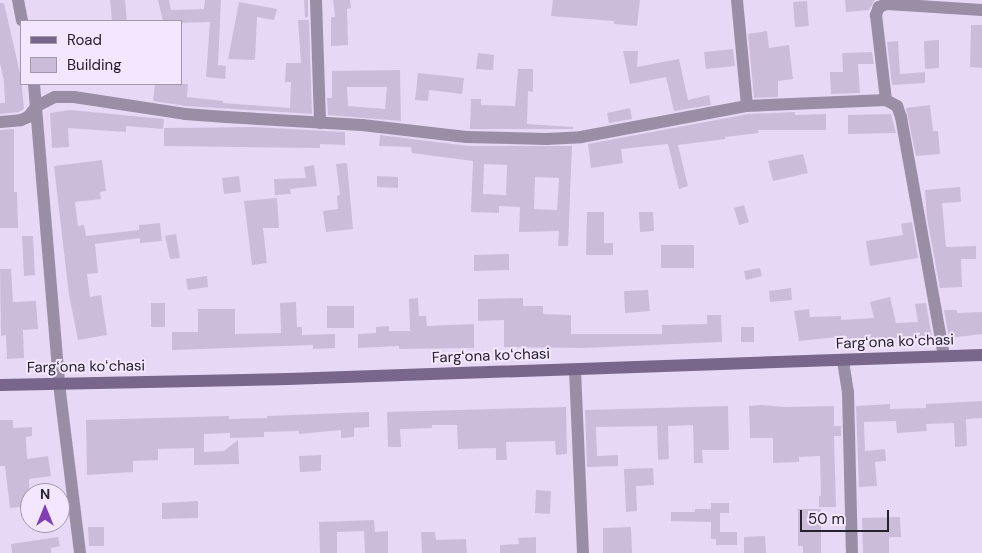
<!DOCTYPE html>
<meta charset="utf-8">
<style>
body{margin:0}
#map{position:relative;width:982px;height:553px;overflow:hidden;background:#e7d9f6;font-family:"DM Sans",sans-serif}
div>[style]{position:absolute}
.building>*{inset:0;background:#cbbdda}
.street>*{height:12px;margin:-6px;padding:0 6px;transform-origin:6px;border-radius:6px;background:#9a8ea7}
.secondary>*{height:12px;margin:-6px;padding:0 6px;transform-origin:6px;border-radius:6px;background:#79678b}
span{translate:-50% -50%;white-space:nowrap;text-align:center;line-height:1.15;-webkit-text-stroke:4px #f3e7ff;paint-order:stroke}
.street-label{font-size:15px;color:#27212c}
.legend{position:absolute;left:20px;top:20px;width:162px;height:65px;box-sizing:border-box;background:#f3e7ff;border:1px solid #a198ab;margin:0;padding:6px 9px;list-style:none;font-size:15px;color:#27212c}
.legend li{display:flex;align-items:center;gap:10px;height:25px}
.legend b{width:25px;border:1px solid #a198ab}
.north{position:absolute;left:20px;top:483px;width:50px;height:50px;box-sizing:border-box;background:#f3e7ff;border:1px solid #a198ab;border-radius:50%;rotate:0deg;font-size:14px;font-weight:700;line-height:20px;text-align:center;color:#27212c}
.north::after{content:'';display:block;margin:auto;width:18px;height:22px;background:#823fb3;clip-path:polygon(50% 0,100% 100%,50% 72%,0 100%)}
.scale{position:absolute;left:800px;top:510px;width:89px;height:22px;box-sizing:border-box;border:2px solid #27212c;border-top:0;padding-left:6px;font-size:15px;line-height:18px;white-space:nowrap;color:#27212c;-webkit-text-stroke:4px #f3e7ff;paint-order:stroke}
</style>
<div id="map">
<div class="building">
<i style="clip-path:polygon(110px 0,125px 0,127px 21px,112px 21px)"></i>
<i style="clip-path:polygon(158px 0,169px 0,171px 10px,204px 9px,205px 0,221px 0,218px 65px,226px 66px,225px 79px,206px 77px,210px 22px,181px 23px,181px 21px,163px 21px)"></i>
<i style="clip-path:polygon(304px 0,308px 0,308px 17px,305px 18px)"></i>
<i style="clip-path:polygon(333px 0,350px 0,351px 8px,347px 9px,348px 45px,331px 46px,331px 17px,335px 17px)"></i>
<i style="clip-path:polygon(553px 0,640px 0,637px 26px,614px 24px,614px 21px,551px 16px)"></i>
<i style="clip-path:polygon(845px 0,875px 0,869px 10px,846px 12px)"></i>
<i style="clip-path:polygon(807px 1px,809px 26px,795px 27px,793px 2px)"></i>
<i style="clip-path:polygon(239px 2px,277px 9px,274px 20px,257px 17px,255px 60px,228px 59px)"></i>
<i style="clip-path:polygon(0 3px,4px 3px,21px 78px,24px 109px,19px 112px,0 114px,0 103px,5px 103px,4px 81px,0 63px)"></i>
<i style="clip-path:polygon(298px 20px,309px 20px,312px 114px,186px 106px,153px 101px,155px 84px,188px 84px,187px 97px,223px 101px,223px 103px,290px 108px,291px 82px,285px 82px,286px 63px,301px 63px)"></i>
<i style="clip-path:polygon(971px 25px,982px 25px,982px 68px,970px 67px)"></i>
<i style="clip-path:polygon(767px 31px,769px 48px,789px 45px,793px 79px,778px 81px,778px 97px,754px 98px,748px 34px)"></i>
<i style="clip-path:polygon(939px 40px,939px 68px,925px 69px,924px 41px)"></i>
<i style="clip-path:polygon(898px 41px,900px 74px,925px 72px,925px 83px,892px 85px,887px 42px)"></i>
<i style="clip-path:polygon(733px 49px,735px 66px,706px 69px,704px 52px)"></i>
<i style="clip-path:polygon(623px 51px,638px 51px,637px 67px,679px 59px,688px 100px,709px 95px,711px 105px,674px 111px,666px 77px,630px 84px)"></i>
<i style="clip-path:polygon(872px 52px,874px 64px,858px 64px,860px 93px,831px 94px,830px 72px,843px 72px,842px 53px)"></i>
<i style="clip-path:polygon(478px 53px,494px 55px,493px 70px,476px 69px)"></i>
<i style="clip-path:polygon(518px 69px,533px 69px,533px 92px,528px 91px,527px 124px,573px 127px,573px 129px,470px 129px,471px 99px,481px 99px,481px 105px,515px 106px)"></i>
<i style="clip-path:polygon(evenodd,400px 70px,401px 121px,328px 115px,327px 98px,332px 98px,332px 71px,400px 70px,347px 87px,387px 87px,385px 109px,348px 106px,347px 87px)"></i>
<i style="clip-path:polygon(418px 73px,464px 78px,462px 94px,429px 90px,428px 101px,415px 100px)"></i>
<i style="clip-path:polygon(930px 105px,933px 131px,938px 131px,940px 154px,916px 156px,906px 108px)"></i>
<i style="clip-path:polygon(630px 108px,632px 119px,609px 123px,607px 113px)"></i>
<i style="clip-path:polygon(70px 110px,164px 119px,163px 129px,126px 126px,126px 132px,68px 128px,69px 147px,52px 148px,50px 113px)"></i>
<i style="clip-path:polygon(795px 112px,795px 115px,826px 114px,826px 130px,758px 130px,759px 133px,725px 137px,725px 139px,678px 145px,688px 186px,679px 189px,668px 144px,621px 149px,623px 163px,591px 168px,588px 144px,748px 114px)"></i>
<i style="clip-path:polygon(891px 114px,896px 133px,848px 134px,848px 115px)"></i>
<i style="clip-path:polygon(254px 127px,345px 132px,345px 145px,320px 144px,320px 148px,164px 146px,164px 128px)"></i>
<i style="clip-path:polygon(14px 129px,14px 192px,17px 192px,18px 228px,0 228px,0 130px)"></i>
<i style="clip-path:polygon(evenodd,380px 135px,469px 146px,572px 146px,568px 246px,558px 246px,559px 231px,519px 232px,520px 207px,499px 206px,499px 213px,471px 212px,473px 161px,412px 153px,411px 147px,379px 146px,380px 135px,484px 164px,507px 165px,506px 195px,483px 194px,484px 164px,380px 135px,535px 177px,559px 178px,557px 210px,534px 209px,535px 177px)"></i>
<i style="clip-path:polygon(803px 154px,808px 173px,773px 181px,768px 161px)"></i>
<i style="clip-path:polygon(102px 160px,106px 191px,100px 192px,101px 199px,75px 202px,78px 226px,84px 225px,86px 236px,139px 230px,139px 225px,160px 223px,162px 241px,140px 243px,140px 238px,95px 244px,98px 273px,87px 274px,90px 297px,101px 295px,107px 335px,78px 340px,69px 295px,54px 166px)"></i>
<i style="clip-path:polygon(347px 163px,353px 229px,326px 232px,323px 211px,338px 209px,337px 196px,340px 195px,336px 164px)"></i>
<i style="clip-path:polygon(314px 165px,317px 186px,290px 189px,291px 194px,275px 195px,274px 179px,306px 178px,304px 167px)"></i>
<i style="clip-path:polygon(239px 176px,241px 192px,224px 194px,222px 178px)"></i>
<i style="clip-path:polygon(377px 176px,398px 177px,398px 188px,377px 187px)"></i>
<i style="clip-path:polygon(960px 187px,961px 202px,942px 203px,946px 247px,976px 246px,976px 259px,961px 259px,962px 287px,940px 288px,927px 218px,925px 190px)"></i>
<i style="clip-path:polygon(277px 198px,279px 228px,263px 228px,267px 263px,252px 265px,244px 201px)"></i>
<i style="clip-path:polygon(744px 205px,749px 222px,739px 225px,734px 208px)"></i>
<i style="clip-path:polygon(587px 212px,604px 212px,604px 243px,613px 243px,613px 255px,586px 255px)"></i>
<i style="clip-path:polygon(639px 212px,653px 212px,654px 231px,640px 232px)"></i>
<i style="clip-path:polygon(912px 222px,918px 258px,870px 266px,866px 241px,903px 235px,901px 224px)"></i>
<i style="clip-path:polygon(176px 234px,180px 258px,170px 259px,165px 236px)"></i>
<i style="clip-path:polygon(22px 236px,33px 236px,35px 275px,24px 276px)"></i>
<i style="clip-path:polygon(661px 245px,694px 245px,694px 268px,661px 268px)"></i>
<i style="clip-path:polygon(509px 254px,509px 270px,474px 271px,474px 255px)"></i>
<i style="clip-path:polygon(760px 268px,762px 276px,746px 280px,744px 271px)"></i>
<i style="clip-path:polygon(0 269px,11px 269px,13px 302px,36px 301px,38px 329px,23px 330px,24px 358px,7px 359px,6px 335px,1px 336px)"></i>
<i style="clip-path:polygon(207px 276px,208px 287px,188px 290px,186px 279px)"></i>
<i style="clip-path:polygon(791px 288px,792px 300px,770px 302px,769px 291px)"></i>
<i style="clip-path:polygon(648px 290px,650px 311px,625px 313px,624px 291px)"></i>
<i style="clip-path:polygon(890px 297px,896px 323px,918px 322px,915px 304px,926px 303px,932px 337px,847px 339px,847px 336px,799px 341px,794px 311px,809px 309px,810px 317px,841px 316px,841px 320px,874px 318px,870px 302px)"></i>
<i style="clip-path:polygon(418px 298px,419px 316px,426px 316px,427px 326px,474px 324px,474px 348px,399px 349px,399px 346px,358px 348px,358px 334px,376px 333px,376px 327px,389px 326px,389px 331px,410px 331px,409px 299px)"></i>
<i style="clip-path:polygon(523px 298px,523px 306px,543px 306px,543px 314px,571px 315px,571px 334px,662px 334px,662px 325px,707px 324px,707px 315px,721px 315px,722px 342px,583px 348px,504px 347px,504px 320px,478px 321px,478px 299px)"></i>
<i style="clip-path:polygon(296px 302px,297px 327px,302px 327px,302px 335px,335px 334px,335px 348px,313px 349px,313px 345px,172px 350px,172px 332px,198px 332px,198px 309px,235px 309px,235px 334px,281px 333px,280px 303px)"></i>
<i style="clip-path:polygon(151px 303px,165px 303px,165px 327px,151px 327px)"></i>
<i style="clip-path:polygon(327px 306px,354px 306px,354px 328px,327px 328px)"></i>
<i style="clip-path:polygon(944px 310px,957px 310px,957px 313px,982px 312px,982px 334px,949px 338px)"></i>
<i style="clip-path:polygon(741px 327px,754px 327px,754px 342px,741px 342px)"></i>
<i style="clip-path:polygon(982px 401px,982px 418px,966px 419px,967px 446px,955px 447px,954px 423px,926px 424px,927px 431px,897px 433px,896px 421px,864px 422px,865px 451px,885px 449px,886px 461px,875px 462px,877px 486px,859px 487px,856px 406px,890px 404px,890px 409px,926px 408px,926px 404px)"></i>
<i style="clip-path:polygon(761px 405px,784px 407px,834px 406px,834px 426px,841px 426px,841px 436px,834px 436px,836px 507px,819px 507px,819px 496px,821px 496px,820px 456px,799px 457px,799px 462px,773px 463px,773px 438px,750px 438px,749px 406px)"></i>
<i style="clip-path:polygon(728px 406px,729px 450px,702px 450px,703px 463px,694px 463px,693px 425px,668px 426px,669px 459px,658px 460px,657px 426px,596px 427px,597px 456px,618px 455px,618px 466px,587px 467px,585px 410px)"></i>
<i style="clip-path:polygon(566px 407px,567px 454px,556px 455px,555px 441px,506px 442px,507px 460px,496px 460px,496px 448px,458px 449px,457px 425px,432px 425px,432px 428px,400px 429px,401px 447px,388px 447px,387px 412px)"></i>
<i style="clip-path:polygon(369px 412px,369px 427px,354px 428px,354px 437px,341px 438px,341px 430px,299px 434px,299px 431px,264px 432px,264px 437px,230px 438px,230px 433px,204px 434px,204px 452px,224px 451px,238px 440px,239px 464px,194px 465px,194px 448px,158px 449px,158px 460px,133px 461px,133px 472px,87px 475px,86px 420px,229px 416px,229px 419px,267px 418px,267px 416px)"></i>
<i style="clip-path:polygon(0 420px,13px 420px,13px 428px,32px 427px,32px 436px,26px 437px,27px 459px,48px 456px,51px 476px,29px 479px,30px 506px,10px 508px,5px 466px,0 466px)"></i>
<i style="clip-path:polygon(321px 455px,321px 471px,300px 472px,299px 456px)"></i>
<i style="clip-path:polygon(653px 468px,654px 485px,636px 486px,637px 511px,626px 512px,624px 469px)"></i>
<i style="clip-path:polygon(536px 490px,551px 491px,550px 514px,535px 513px)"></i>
<i style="clip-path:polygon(198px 501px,198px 518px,162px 519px,162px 503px)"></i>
<i style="clip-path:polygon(711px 503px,729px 503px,729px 513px,720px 513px,720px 532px,737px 532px,737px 545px,716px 545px,716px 539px,711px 539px,711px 522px,671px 521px,671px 512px,695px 512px,695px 509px,711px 509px)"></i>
<i style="clip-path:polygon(798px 509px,821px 509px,821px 553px,803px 553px,803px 546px,798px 546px)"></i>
<i style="clip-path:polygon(900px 517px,901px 537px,889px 537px,889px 553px,863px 553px,862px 518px)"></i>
<i style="clip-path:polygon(374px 520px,375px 532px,388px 531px,388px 553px,365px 553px,364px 531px,337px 532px,337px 553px,320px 553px,319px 522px)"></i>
<i style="clip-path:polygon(88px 527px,104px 527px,104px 546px,89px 546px)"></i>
<i style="clip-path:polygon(631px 527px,632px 553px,603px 553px,603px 528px)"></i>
<i style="clip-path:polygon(421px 532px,435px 532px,436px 540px,466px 539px,467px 553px,422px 553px)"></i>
<i style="clip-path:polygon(765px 536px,766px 553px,744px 553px,744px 537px)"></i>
<i style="clip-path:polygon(58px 537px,60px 546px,51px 548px,51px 553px,12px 553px,11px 544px)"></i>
<i style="clip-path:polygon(536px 537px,536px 553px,500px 553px,500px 545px,519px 544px,518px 538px)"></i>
</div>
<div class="street">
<i style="left:18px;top:0;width:21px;rotate:79deg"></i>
<i style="left:316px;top:0;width:123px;rotate:88.1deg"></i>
<i style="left:737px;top:0;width:106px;rotate:84.6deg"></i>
<i style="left:886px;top:0;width:4px;rotate:76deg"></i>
<i style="left:887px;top:4px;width:9px;rotate:159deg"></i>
<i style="left:879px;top:7px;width:9px;rotate:111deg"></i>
<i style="left:876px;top:15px;width:86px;rotate:83.3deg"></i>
<i style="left:886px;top:100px;width:13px;rotate:29deg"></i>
<i style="left:897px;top:106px;width:12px;rotate:70deg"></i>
<i style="left:901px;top:117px;width:243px;rotate:79.8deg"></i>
<i style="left:887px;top:4px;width:95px;rotate:3.6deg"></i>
<i style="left:34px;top:84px;width:301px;rotate:85.2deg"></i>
<i style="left:59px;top:384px;width:170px;rotate:82.9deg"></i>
<i style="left:0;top:122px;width:21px;rotate:-5deg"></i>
<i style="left:21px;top:120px;width:8px;rotate:-23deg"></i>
<i style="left:28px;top:117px;width:14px;rotate:-51deg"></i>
<i style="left:37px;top:106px;width:20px;rotate:-27deg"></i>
<i style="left:55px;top:97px;width:19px"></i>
<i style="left:74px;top:97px;width:112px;rotate:8.7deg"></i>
<i style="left:185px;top:114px;width:41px;rotate:4.2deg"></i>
<i style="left:226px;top:117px;width:136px;rotate:3.4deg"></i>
<i style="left:362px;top:125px;width:105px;rotate:6.6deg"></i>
<i style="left:466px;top:137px;width:80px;rotate:1.4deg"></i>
<i style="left:546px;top:139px;width:35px;rotate:-3deg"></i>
<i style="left:581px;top:137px;width:169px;rotate:-10.6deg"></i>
<i style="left:747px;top:106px;width:139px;rotate:-2.5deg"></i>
<i style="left:843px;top:361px;width:31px;rotate:81deg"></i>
<i style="left:848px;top:392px;width:161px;rotate:88.6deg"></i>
<i style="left:575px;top:370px;width:183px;rotate:87.5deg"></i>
</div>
<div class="secondary">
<i style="left:0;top:385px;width:288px;rotate:-1.2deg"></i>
<i style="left:288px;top:379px;width:694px;rotate:-1.98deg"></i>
</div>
<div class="street-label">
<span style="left:895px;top:342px;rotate:-2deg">Fargʻona koʻchasi</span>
<span style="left:491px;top:356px;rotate:-2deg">Fargʻona koʻchasi</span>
<span style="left:86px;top:367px;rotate:-1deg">Fargʻona koʻchasi</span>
</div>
<ul class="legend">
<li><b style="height:6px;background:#79678b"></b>Road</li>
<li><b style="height:14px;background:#cbbdda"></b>Building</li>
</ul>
<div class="north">N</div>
<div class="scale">50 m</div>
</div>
